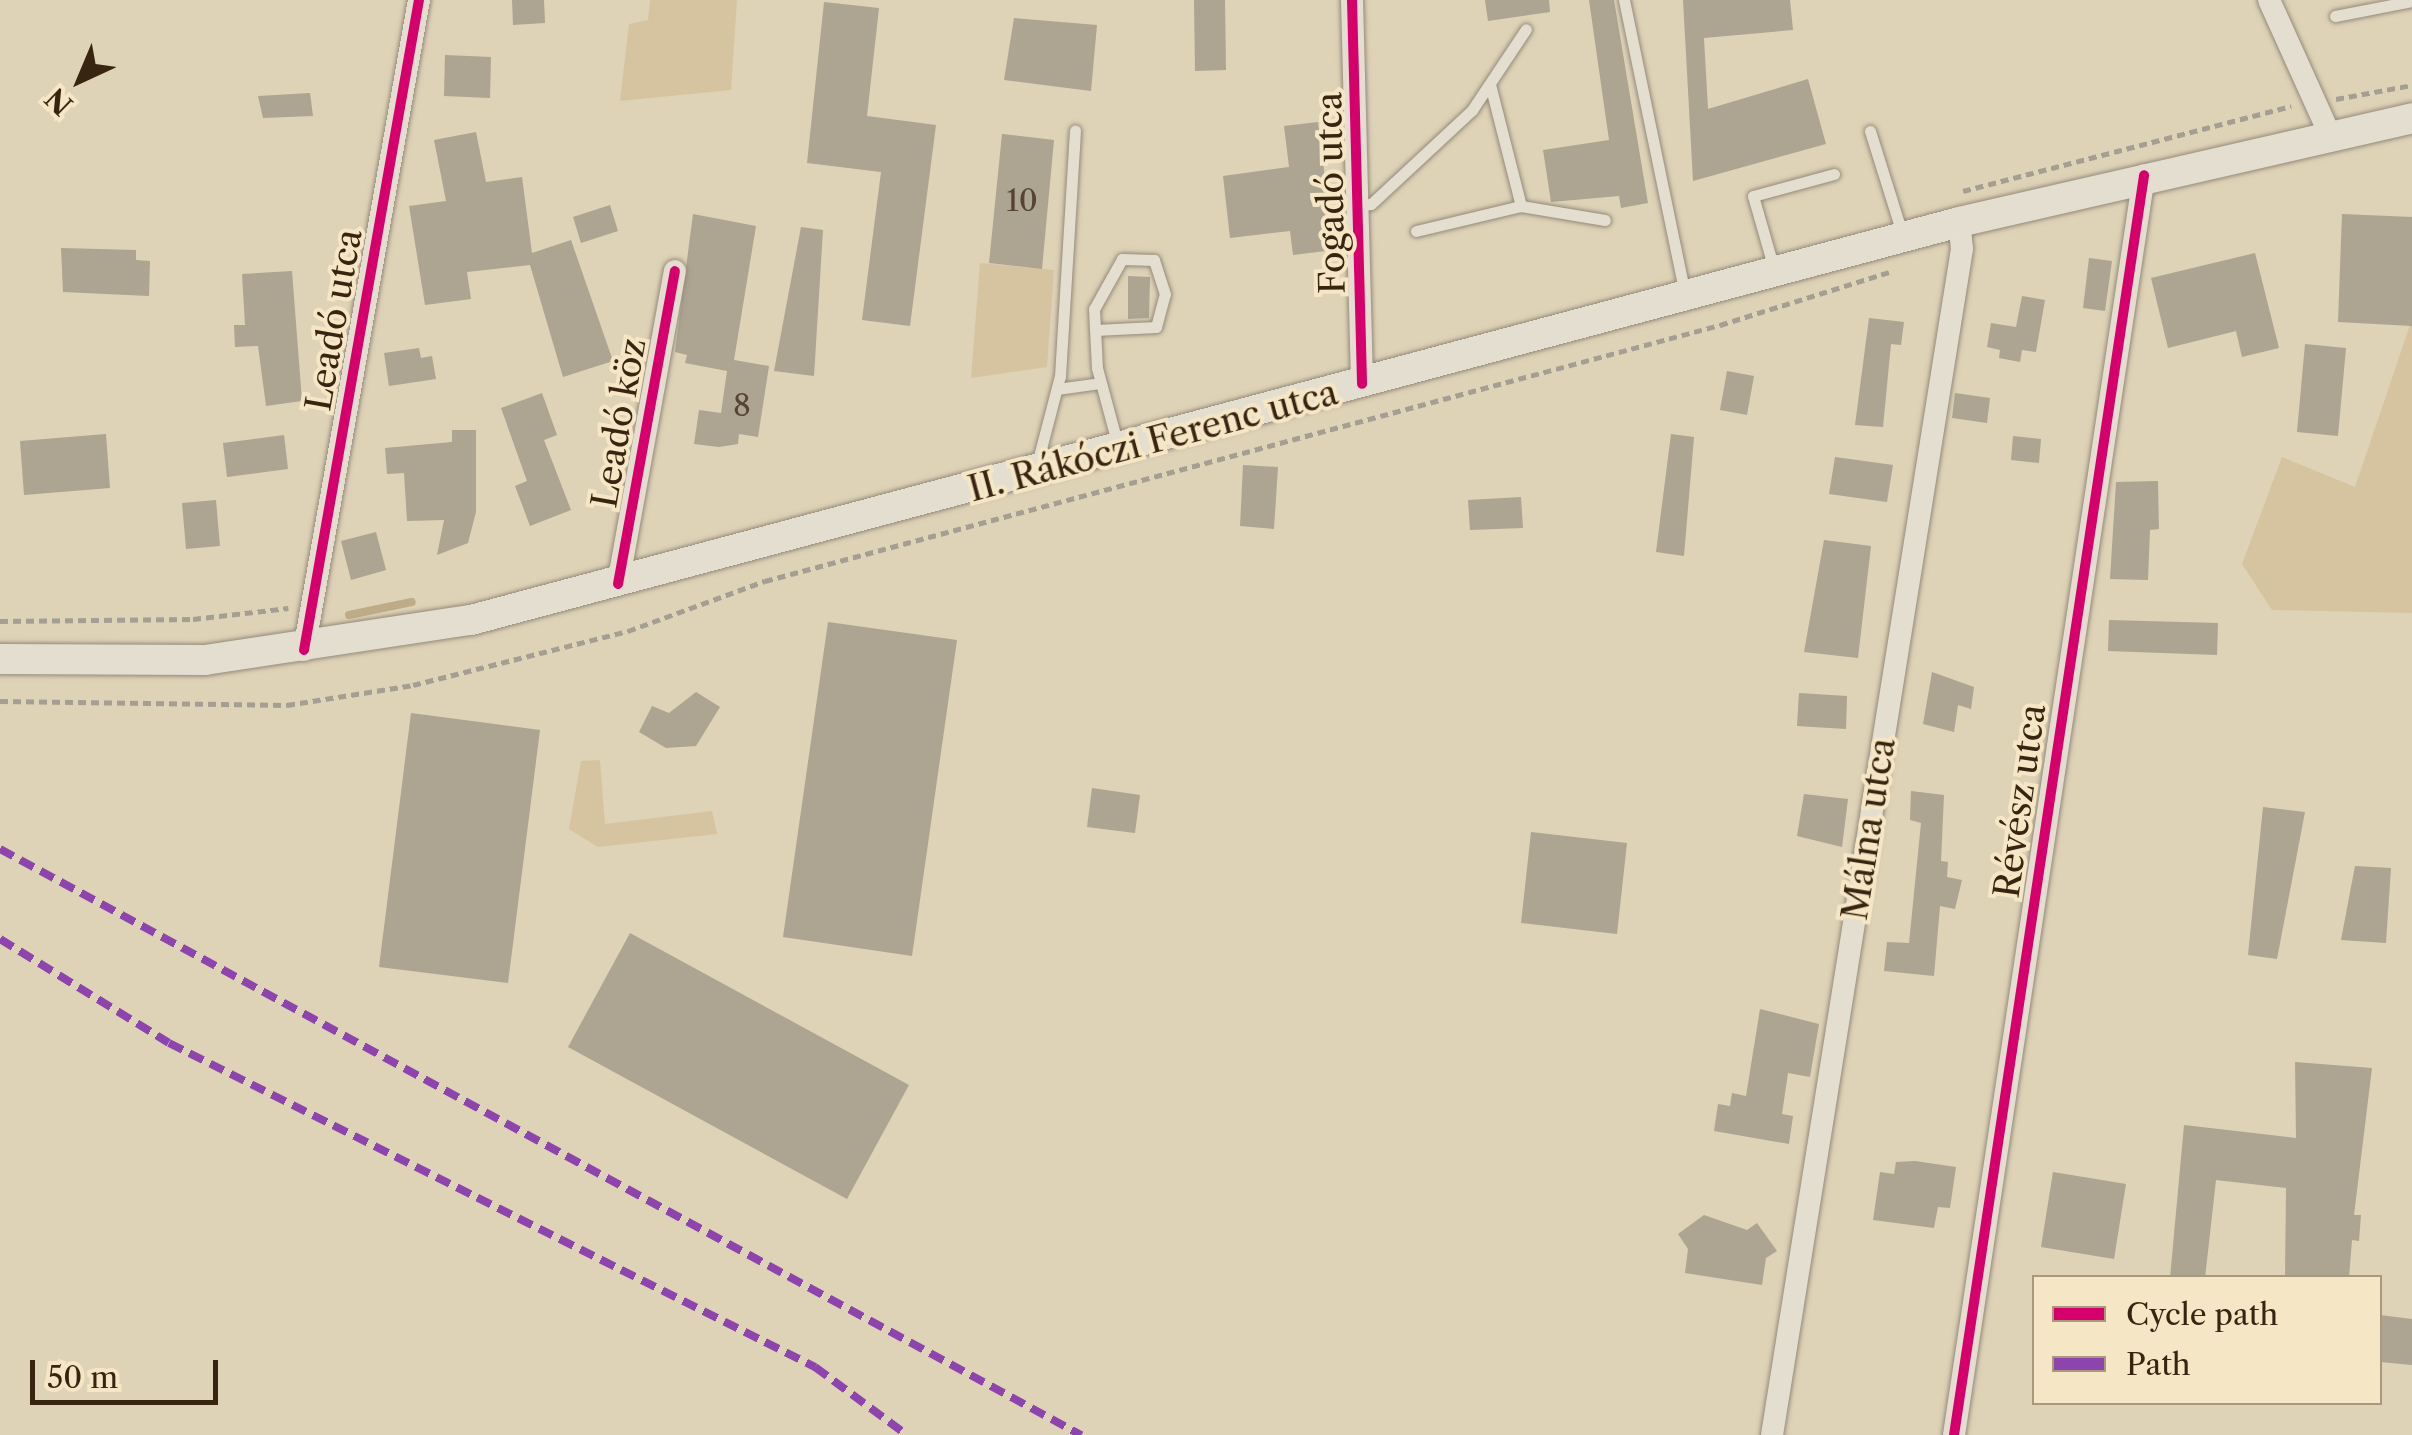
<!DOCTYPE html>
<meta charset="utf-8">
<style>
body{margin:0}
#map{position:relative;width:2412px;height:1435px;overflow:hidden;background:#ded2b7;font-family:"Libre Caslon Text",serif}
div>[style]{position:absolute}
.green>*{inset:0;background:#d6c4a0}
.stream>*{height:8px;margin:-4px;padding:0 4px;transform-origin:4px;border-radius:4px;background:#beac88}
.building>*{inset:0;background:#ada491}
.path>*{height:5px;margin-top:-2.5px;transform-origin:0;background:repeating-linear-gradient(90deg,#a59e92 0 8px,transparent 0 13px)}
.roads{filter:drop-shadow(0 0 2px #948a79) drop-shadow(0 0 2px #948a79)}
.lane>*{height:11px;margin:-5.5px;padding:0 5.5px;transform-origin:5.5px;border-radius:5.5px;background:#e4ded0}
.street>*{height:22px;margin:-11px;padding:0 11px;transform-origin:11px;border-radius:11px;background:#e4ded0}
.secondary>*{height:30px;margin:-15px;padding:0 15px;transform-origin:15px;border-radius:15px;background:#e4ded0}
.quiet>*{height:8px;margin-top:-4px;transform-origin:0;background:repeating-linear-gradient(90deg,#8e44ad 0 15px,transparent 0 23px)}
.cycleway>*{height:10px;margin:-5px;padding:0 5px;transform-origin:5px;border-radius:5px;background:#d6006c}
span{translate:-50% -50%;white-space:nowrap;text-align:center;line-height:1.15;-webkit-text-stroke:8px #f5e6c5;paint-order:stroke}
.number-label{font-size:30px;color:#564432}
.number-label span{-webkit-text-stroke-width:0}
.street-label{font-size:35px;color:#392412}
.legend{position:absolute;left:2032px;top:1275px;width:350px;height:130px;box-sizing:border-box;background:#f5e6c5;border:2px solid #aa987d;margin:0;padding:12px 18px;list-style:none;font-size:30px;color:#392412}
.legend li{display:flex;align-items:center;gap:20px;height:50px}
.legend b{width:50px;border:2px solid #aa987d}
.north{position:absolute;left:30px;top:30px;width:100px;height:100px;-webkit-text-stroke:8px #f5e6c5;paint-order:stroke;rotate:224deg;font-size:28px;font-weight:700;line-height:40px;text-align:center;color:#392412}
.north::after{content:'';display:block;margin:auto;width:35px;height:45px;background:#392412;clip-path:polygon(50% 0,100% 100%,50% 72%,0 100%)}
.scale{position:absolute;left:30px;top:1360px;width:188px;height:45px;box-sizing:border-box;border:5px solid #392412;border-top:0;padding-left:12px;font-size:30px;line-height:35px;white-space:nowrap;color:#392412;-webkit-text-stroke:8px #f5e6c5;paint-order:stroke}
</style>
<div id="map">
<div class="green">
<i style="clip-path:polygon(650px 0,737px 0,731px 90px,620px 101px,629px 24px,648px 20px)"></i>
<i style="clip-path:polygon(980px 263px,1054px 270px,1047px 367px,971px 378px)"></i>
<i style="clip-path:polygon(2412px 319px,2412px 613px,2272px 610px,2242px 564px,2282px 457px,2355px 487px)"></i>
<i style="clip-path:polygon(600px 760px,605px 824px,712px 811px,717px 834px,598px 847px,569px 829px,581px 761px)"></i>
</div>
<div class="stream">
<i style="left:349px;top:615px;width:64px;rotate:-11.7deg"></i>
</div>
<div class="building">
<i style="clip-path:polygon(512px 0,544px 0,545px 23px,513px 25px)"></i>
<i style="clip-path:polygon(1194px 0,1225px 0,1226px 70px,1195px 71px)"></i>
<i style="clip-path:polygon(1485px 0,1549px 0,1550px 12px,1488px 21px)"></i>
<i style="clip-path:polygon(1589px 0,1614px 0,1648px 203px,1621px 208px,1619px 196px,1551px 202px,1543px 150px,1609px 140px)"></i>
<i style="clip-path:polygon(1683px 0,1790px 0,1793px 30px,1704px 38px,1708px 109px,1808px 79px,1826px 144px,1693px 181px)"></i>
<i style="clip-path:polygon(824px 2px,879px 8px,867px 116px,936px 125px,910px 326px,862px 320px,881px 172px,807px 163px)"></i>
<i style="clip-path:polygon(1014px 18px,1097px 25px,1091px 91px,1004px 80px)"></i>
<i style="clip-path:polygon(445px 55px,491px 57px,490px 98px,444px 96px)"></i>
<i style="clip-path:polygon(310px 93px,313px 116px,263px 118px,258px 96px)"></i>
<i style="clip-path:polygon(1318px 122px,1334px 250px,1293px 255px,1290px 231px,1230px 238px,1223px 176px,1289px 167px,1284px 126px)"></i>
<i style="clip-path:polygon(476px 132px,486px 182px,522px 177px,532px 253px,571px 240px,613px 361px,563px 377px,530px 265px,467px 272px,471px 299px,425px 305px,409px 206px,446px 201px,434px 140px)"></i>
<i style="clip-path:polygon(1002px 134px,1054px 140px,1042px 269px,989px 263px)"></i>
<i style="clip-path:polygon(610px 205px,618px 231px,581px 243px,573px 217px)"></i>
<i style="clip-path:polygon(693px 214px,756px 226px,734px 360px,769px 366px,758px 437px,739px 434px,738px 444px,719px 447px,694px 444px,699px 410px,721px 413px,727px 371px,685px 363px,687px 355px,675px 352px)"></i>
<i style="clip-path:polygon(2342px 214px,2412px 217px,2412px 326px,2338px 322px)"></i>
<i style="clip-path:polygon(801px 227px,823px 230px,814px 376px,774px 371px)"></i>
<i style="clip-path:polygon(61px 248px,136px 250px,136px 260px,150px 261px,149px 296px,63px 292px)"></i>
<i style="clip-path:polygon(2255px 253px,2279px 348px,2242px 357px,2236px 331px,2168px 348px,2151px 278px)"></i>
<i style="clip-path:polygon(2089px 258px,2112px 261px,2105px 311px,2083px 308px)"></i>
<i style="clip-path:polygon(292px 271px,302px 401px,266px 406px,258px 346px,235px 347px,234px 325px,245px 325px,242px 274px)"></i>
<i style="clip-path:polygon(1128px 276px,1150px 277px,1149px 318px,1128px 319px)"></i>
<i style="clip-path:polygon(2022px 296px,2045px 300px,2036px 352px,2022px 350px,2020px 362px,1999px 358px,2000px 350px,1987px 347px,1991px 323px,2016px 327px)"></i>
<i style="clip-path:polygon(1869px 318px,1904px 322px,1901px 345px,1891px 344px,1883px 427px,1855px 425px)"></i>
<i style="clip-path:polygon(2305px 344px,2346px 348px,2338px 436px,2297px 432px)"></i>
<i style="clip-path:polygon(419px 348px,421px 358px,432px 356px,436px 379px,389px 386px,384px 353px)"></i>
<i style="clip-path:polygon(1727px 371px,1754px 376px,1747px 415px,1720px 410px)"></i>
<i style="clip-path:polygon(542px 393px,557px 435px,544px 440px,571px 510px,530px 526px,515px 486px,527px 481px,501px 408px)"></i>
<i style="clip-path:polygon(1955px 393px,1990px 398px,1987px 423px,1952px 418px)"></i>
<i style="clip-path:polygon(452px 430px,476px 430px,476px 512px,468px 543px,437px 555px,444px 520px,407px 521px,404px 473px,387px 474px,385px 448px,452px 442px)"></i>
<i style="clip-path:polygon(106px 434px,110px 488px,24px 495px,20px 441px)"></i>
<i style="clip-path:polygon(1671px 434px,1694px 437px,1684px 556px,1656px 552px)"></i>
<i style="clip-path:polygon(284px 435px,288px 469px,227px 477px,223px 443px)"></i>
<i style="clip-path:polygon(2013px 436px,2041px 439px,2039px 463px,2011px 460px)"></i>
<i style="clip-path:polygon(1835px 457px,1893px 465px,1887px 502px,1829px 494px)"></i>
<i style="clip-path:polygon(1243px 465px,1278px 467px,1274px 529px,1240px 526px)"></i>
<i style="clip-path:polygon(2158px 481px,2159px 529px,2150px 530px,2148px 580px,2110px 579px,2116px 482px)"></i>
<i style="clip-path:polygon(1521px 497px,1523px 528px,1470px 530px,1468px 500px)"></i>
<i style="clip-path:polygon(216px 500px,220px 546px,186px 549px,182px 503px)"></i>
<i style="clip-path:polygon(376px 532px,386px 570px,351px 580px,341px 541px)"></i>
<i style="clip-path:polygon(1824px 540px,1871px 546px,1858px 658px,1804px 652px)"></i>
<i style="clip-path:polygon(2109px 620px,2218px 623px,2217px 655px,2108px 651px)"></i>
<i style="clip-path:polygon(828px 622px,957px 640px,912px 956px,783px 937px)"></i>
<i style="clip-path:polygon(1932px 672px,1974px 687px,1971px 709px,1958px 705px,1954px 732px,1923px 724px)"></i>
<i style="clip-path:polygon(696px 692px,720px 707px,696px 746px,666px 748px,639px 732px,652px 706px,669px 713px)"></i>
<i style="clip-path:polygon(1799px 693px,1847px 696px,1846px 729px,1797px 726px)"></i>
<i style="clip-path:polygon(411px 713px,540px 730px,508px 983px,379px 967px)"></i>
<i style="clip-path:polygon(1092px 788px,1140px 795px,1135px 833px,1087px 827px)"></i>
<i style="clip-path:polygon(1911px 791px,1944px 795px,1941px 861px,1948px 862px,1947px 877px,1962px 880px,1955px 909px,1940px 906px,1934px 976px,1884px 971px,1887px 942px,1909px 943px,1921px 823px,1910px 820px)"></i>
<i style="clip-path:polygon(1804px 794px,1848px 799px,1842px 847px,1797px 836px)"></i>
<i style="clip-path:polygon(2263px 807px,2305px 812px,2277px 959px,2248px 955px)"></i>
<i style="clip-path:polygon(1531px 832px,1627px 843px,1617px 934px,1521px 923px)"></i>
<i style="clip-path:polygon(2355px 866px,2391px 868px,2386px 943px,2341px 940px)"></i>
<i style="clip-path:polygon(630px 933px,909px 1085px,847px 1199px,568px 1047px)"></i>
<i style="clip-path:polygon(1760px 1009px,1819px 1024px,1810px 1077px,1788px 1073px,1782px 1114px,1793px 1116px,1789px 1144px,1714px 1131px,1718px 1104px,1730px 1106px,1732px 1093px,1746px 1096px)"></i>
<i style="clip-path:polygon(2295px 1062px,2372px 1068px,2354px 1215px,2361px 1215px,2359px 1241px,2352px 1240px,2349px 1278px,2285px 1278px,2286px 1188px,2216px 1180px,2205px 1278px,2170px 1278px,2184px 1125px,2296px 1138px)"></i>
<i style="clip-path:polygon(1915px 1161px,1956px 1167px,1950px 1208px,1938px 1207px,1934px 1228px,1873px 1220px,1880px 1172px,1894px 1174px,1896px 1162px)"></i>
<i style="clip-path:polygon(2053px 1172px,2126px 1184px,2114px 1259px,2041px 1247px)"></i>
<i style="clip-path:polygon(1704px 1215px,1747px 1230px,1757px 1223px,1777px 1251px,1766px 1258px,1762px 1285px,1685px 1273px,1688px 1249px,1678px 1234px)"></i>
<i style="clip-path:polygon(2380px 1315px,2412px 1319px,2412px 1365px,2380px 1362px)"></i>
</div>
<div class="path">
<i style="left:2336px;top:99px;width:77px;rotate:-10.4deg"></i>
<i style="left:1963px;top:191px;width:339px;rotate:-14.5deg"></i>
<i style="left:0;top:621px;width:193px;rotate:-0.6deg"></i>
<i style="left:193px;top:619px;width:96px;rotate:-6.6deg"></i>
<i style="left:0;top:701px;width:287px;rotate:0.8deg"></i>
<i style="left:287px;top:705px;width:128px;rotate:-9deg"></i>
<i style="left:413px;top:685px;width:222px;rotate:-14.1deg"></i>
<i style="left:628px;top:631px;width:146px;rotate:-20.1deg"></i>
<i style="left:765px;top:581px;width:989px;rotate:-15.01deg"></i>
<i style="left:1720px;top:325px;width:177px;rotate:-17.4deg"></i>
</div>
<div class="roads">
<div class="lane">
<i style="left:1624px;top:0;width:300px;rotate:78.3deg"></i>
<i style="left:2335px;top:16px;width:78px;rotate:-11deg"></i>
<i style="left:1870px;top:131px;width:107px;rotate:72.6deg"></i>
<i style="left:1360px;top:205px;width:11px;rotate:-5deg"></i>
<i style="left:1371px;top:204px;width:138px;rotate:-42.9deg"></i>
<i style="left:1472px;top:110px;width:97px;rotate:-56.3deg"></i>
<i style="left:1521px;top:206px;width:85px;rotate:9.5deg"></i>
<i style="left:1416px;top:231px;width:108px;rotate:-13.4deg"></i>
<i style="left:1521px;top:206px;width:122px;rotate:-104.3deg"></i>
<i style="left:1774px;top:269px;width:76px;rotate:-106deg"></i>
<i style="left:1753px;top:196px;width:84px;rotate:-15.2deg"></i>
<i style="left:1095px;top:330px;width:61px;rotate:-2.8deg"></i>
<i style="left:1156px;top:327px;width:34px;rotate:-75deg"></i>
<i style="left:1165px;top:294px;width:36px;rotate:-108deg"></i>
<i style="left:1154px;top:260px;width:32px;rotate:-178deg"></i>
<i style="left:1122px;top:259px;width:57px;rotate:119.2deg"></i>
<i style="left:1094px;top:309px;width:59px;rotate:87.1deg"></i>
<i style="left:1097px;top:368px;width:81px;rotate:74.9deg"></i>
<i style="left:1057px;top:389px;width:43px;rotate:-7.9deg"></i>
<i style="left:1037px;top:464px;width:91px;rotate:-75.4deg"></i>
<i style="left:1060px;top:376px;width:246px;rotate:-86.5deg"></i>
</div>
<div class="street">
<i style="left:1352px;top:0;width:384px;rotate:88.5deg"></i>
<i style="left:2269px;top:0;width:146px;rotate:65.7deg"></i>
<i style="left:618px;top:584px;width:318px;rotate:-79.7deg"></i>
<i style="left:304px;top:650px;width:660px;rotate:-79.97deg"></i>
<i style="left:1772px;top:1435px;width:1201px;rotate:-80.9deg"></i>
<i style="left:1962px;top:249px;width:27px;rotate:-96deg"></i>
<i style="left:1954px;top:1435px;width:1274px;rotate:-81.42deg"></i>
</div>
<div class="secondary">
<i style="left:0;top:659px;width:205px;rotate:0.3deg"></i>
<i style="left:205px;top:660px;width:269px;rotate:-8.6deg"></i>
<i style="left:471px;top:620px;width:1540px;rotate:-14.97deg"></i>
<i style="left:1959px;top:222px;width:465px;rotate:-12.9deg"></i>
</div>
</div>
<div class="quiet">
<i style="left:0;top:849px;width:1230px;rotate:28.46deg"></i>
<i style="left:0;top:939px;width:198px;rotate:31.6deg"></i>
<i style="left:169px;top:1043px;width:723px;rotate:26.64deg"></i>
<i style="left:815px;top:1367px;width:114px;rotate:36.5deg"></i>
</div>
<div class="cycleway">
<i style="left:1352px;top:0;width:384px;rotate:88.5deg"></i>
<i style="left:618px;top:584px;width:318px;rotate:-79.7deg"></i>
<i style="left:304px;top:650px;width:660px;rotate:-79.97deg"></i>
<i style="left:1954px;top:1435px;width:1274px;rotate:-81.42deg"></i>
</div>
<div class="number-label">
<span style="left:1022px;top:201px">10</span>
<span style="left:742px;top:406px">8</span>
</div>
<div class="street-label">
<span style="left:1331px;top:193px;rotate:-91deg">Fogadó utca</span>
<span style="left:334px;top:320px;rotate:-80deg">Leadó utca</span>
<span style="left:619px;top:423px;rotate:-80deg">Leadó köz</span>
<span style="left:1153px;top:441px;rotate:-15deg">II. Rákóczi Ferenc utca</span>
<span style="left:2020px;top:801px;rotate:-82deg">Révész utca</span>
<span style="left:1869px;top:829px;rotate:-81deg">Málna utca</span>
</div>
<ul class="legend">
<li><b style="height:12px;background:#d6006c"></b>Cycle path</li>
<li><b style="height:12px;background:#8e44ad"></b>Path</li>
</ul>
<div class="north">N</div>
<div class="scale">50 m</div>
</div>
